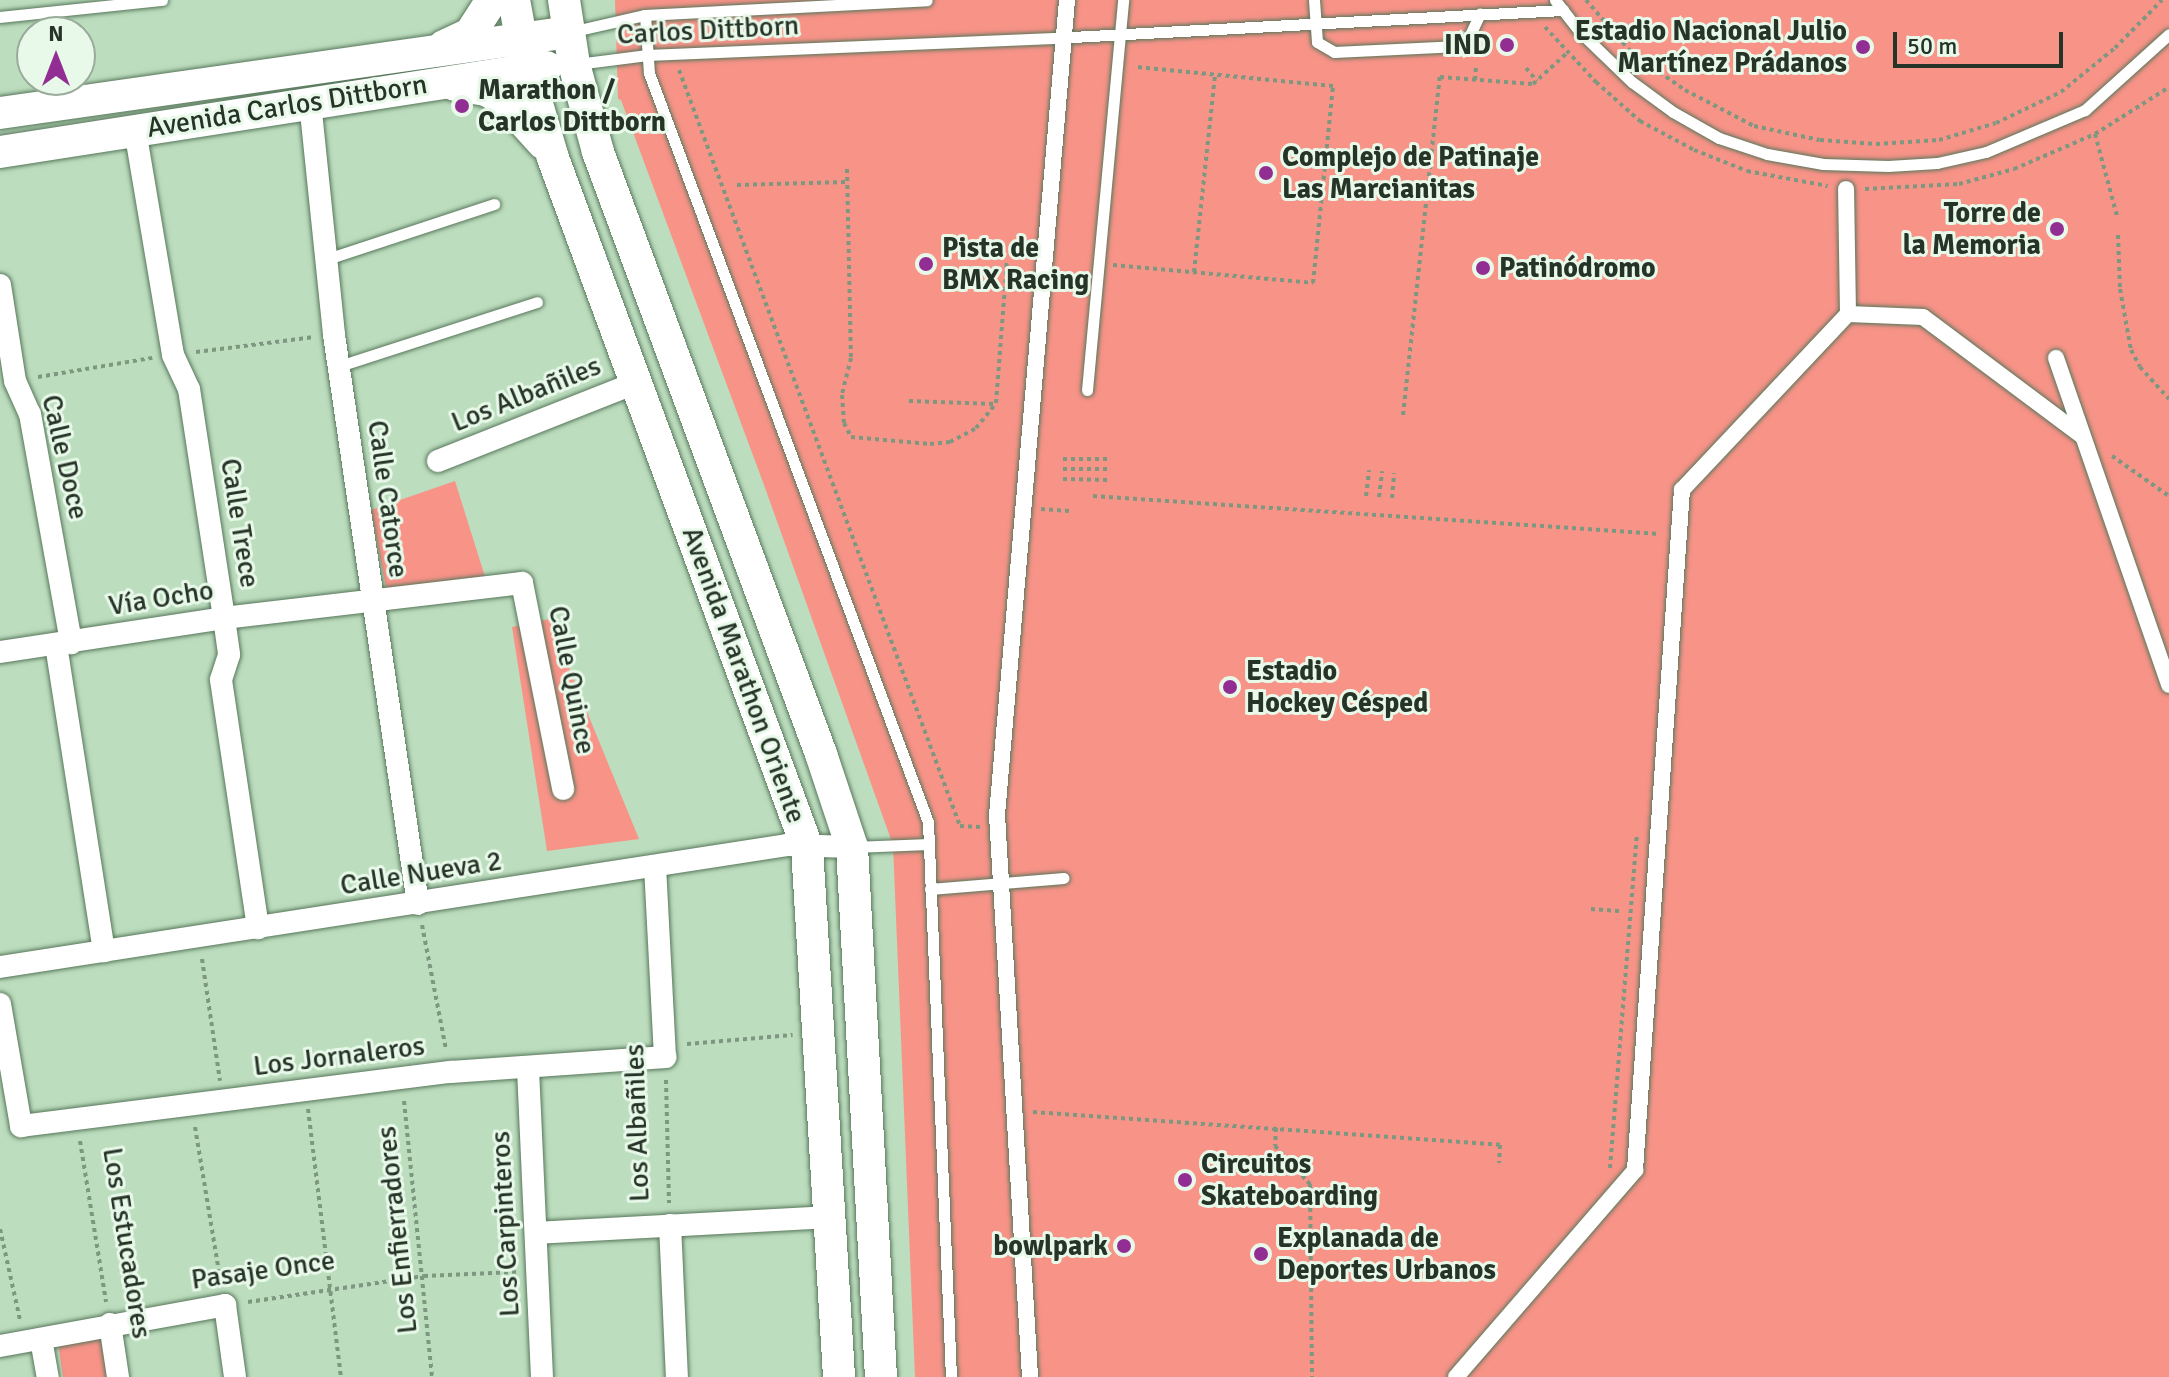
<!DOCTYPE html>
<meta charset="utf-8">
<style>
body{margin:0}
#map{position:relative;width:2169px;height:1377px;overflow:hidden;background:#bcddbe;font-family:Signika,sans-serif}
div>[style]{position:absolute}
.green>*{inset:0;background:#f89388}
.path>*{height:4px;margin-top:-2px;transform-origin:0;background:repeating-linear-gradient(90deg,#7e9780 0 4px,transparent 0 8px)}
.roads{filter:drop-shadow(0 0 2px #58775b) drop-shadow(0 0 2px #58775b)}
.service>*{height:11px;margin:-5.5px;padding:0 5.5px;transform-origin:5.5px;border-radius:5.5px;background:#fff}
.pedestrian>*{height:16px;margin:-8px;padding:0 8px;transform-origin:8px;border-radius:8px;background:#fff}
.minor>*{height:22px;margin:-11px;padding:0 11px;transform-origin:11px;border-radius:11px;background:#fff}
.secondary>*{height:32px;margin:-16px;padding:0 16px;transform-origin:16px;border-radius:16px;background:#fff}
.dots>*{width:22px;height:22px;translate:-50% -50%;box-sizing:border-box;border:4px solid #e8f9e9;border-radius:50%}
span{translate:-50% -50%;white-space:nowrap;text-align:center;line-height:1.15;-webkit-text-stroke:6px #e8f9e9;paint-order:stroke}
.street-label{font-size:28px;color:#263327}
.poi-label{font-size:28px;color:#263327;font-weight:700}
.right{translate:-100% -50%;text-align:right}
.left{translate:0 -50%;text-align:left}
.north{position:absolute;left:16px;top:16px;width:80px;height:80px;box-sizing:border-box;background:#e8f9e9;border:2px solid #9aaa9b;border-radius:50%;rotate:0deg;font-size:22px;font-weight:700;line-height:32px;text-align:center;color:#263327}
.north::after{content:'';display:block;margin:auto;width:28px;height:36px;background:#912d93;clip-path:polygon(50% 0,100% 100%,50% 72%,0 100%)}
.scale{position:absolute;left:1893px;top:32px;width:170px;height:36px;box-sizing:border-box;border:4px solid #263327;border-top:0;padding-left:10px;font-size:24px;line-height:28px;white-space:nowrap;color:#263327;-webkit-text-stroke:6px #e8f9e9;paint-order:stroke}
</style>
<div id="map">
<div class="green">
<i style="clip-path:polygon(615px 0,2169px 0,2169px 1377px,915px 1377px,893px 845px,764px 485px,621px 100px,618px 99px)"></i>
<i style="clip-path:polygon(455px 481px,486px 580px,387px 593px,371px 510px)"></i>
<i style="clip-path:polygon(549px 619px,639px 839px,547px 851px,512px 627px)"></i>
<i style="clip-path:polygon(104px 1335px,110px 1377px,63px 1377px,58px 1343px)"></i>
</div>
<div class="path">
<i style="left:1586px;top:0;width:72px;rotate:49deg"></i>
<i style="left:1633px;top:54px;width:63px;rotate:34.7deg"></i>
<i style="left:1685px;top:90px;width:78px;rotate:27.6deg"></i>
<i style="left:1754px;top:126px;width:67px;rotate:12deg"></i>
<i style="left:1820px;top:140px;width:56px;rotate:4.1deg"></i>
<i style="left:1876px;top:144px;width:63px;rotate:-3.6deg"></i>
<i style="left:1939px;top:140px;width:59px;rotate:-16.6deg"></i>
<i style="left:1996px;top:123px;width:72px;rotate:-25.5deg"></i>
<i style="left:2061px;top:92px;width:70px;rotate:-39.2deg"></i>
<i style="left:2115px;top:48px;width:67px;rotate:-45.6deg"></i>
<i style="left:1545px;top:27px;width:75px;rotate:47.2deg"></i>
<i style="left:1596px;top:82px;width:59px;rotate:41.6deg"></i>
<i style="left:1640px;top:121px;width:61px;rotate:28.2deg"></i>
<i style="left:1694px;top:150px;width:57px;rotate:21.6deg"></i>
<i style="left:1747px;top:171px;width:82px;rotate:10.5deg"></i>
<i style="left:1526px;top:68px;width:17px;rotate:50deg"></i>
<i style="left:679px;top:70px;width:807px;rotate:69.61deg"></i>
<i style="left:960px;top:826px;width:21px;rotate:3deg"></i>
<i style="left:1475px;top:80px;width:15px;rotate:-86deg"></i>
<i style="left:2095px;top:134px;width:85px;rotate:75deg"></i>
<i style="left:847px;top:169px;width:189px;rotate:88.8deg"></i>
<i style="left:851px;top:358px;width:38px;rotate:104deg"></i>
<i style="left:842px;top:395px;width:28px;rotate:86deg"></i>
<i style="left:844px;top:423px;width:16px;rotate:63deg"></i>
<i style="left:851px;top:437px;width:79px;rotate:5.1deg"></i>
<i style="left:930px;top:444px;width:20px;rotate:-6deg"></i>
<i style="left:950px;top:442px;width:30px;rotate:-28deg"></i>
<i style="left:976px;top:428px;width:32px;rotate:-51deg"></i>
<i style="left:996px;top:403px;width:142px;rotate:-85.6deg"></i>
<i style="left:737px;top:185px;width:110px;rotate:-1.6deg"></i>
<i style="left:1865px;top:189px;width:94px;rotate:-3deg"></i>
<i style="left:1959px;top:184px;width:57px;rotate:-15.3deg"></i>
<i style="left:2014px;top:169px;width:88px;rotate:-23.4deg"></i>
<i style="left:2095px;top:134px;width:88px;rotate:-32.4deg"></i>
<i style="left:2118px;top:235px;width:54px;rotate:87.9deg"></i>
<i style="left:2120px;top:289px;width:62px;rotate:79.8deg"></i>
<i style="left:2131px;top:350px;width:19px;rotate:62deg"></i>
<i style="left:2140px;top:367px;width:43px;rotate:47.8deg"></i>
<i style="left:1113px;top:265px;width:201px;rotate:5.1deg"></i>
<i style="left:1313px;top:283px;width:198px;rotate:-84.2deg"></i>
<i style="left:1333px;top:86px;width:200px;rotate:-174.5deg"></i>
<i style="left:1194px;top:272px;width:199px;rotate:-83.9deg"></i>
<i style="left:196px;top:352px;width:119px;rotate:-7.2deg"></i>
<i style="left:38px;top:377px;width:116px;rotate:-9.5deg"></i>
<i style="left:909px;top:401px;width:86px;rotate:2deg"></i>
<i style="left:1403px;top:415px;width:340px;rotate:-83.8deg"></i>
<i style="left:1440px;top:77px;width:93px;rotate:4.3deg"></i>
<i style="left:1533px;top:84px;width:46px;rotate:-42.4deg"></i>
<i style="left:2112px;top:456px;width:70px;rotate:35.1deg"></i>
<i style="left:1063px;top:459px;width:46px"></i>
<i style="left:1063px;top:469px;width:46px"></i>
<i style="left:1063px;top:479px;width:45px;rotate:1.3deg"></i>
<i style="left:1093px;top:496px;width:568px;rotate:3.83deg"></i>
<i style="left:1366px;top:496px;width:26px;rotate:-83deg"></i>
<i style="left:1379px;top:497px;width:26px;rotate:-83deg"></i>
<i style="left:1392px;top:498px;width:25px;rotate:-85deg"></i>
<i style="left:1041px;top:509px;width:28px;rotate:4deg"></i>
<i style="left:1591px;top:909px;width:31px;rotate:4deg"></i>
<i style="left:422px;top:925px;width:127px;rotate:79.1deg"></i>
<i style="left:202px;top:959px;width:123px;rotate:81.6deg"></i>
<i style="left:687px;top:1044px;width:106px;rotate:-4.9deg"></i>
<i style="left:666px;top:1080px;width:123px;rotate:88.6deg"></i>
<i style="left:404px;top:1101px;width:277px;rotate:84.2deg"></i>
<i style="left:308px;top:1109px;width:270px;rotate:83deg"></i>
<i style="left:1033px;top:1112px;width:468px;rotate:4deg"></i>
<i style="left:1500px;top:1145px;width:18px;rotate:93deg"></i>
<i style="left:195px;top:1127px;width:159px;rotate:80.6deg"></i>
<i style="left:1276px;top:1128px;width:18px;rotate:93deg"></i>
<i style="left:1275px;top:1146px;width:52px;rotate:47.4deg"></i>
<i style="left:1310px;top:1184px;width:193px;rotate:89.4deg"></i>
<i style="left:80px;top:1141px;width:163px;rotate:80.8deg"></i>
<i style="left:1610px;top:1168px;width:335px;rotate:-85.4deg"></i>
<i style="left:0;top:1229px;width:93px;rotate:77.6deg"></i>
<i style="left:248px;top:1302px;width:178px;rotate:-8.4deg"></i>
<i style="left:424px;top:1276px;width:93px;rotate:-2.5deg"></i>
</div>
<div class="roads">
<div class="service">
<i style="left:1314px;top:0;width:42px;rotate:85.9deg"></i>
<i style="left:1317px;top:42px;width:20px;rotate:30deg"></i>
<i style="left:1334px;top:52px;width:125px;rotate:-2.7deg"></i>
<i style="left:1459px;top:46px;width:13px;rotate:-42deg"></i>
<i style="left:1469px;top:37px;width:26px;rotate:-65deg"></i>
<i style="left:1555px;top:0;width:41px;rotate:52deg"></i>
<i style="left:1580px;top:32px;width:72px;rotate:43.9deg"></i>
<i style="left:1632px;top:82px;width:51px;rotate:36.2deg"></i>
<i style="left:1673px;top:112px;width:53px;rotate:29.5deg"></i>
<i style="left:1719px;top:138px;width:51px;rotate:18.4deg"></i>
<i style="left:1767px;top:154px;width:57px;rotate:10.1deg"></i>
<i style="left:1823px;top:164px;width:65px;rotate:1.8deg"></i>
<i style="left:1888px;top:166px;width:49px;rotate:-3.5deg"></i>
<i style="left:1937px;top:163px;width:50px;rotate:-12.7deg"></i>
<i style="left:1986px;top:152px;width:108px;rotate:-23deg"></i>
<i style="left:2085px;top:110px;width:113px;rotate:-42.1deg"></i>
<i style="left:645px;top:15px;width:58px;rotate:86.1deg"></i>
<i style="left:649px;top:73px;width:799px;rotate:69.57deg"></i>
<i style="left:928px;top:822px;width:555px;rotate:87.63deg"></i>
<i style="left:0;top:17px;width:163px;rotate:-6deg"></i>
<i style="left:570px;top:32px;width:77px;rotate:-12.8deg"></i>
<i style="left:645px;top:15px;width:282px;rotate:-3deg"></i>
<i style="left:577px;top:64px;width:71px;rotate:-7.3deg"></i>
<i style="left:647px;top:55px;width:407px;rotate:-2.4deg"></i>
<i style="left:1054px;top:38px;width:510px;rotate:-3.15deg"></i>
<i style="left:327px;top:259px;width:176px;rotate:-18.2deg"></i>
<i style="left:339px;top:366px;width:208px;rotate:-17.9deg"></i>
<i style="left:1087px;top:390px;width:392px;rotate:-84.7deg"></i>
<i style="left:853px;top:847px;width:76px;rotate:-2.3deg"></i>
<i style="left:930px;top:889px;width:134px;rotate:-4.7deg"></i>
</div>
<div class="pedestrian">
<i style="left:1848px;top:314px;width:75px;rotate:2.3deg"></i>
<i style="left:1923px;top:317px;width:199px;rotate:36.8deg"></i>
<i style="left:2056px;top:358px;width:346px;rotate:70.9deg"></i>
<i style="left:1030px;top:1377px;width:563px;rotate:-93.36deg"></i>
<i style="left:997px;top:815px;width:818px;rotate:-85.09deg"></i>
<i style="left:1456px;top:1377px;width:274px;rotate:-49.1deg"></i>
<i style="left:1635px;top:1170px;width:682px;rotate:-86.05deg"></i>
<i style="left:1682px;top:490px;width:242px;rotate:-46.7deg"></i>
<i style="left:1848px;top:314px;width:125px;rotate:-90.9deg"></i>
</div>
<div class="minor">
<i style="left:310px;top:102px;width:234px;rotate:84.1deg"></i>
<i style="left:334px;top:335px;width:575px;rotate:81.6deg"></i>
<i style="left:135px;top:130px;width:228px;rotate:80.4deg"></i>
<i style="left:173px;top:355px;width:38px;rotate:65deg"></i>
<i style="left:189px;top:389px;width:232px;rotate:81.3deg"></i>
<i style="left:224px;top:618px;width:37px;rotate:82deg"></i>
<i style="left:229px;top:655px;width:26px;rotate:108deg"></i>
<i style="left:221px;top:680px;width:251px;rotate:81.5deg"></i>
<i style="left:0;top:285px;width:97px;rotate:81.1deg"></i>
<i style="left:15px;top:381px;width:36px;rotate:66deg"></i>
<i style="left:30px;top:414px;width:233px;rotate:79.8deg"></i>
<i style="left:438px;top:461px;width:212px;rotate:-21.6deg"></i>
<i style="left:56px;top:645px;width:310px;rotate:81.1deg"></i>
<i style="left:0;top:652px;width:227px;rotate:-8.6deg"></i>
<i style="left:224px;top:618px;width:300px;rotate:-6.7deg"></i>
<i style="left:522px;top:583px;width:210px;rotate:78.7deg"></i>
<i style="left:0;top:967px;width:796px;rotate:-8.81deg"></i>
<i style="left:787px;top:845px;width:65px;rotate:1.8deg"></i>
<i style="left:0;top:1004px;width:124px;rotate:80.2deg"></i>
<i style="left:21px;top:1126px;width:433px;rotate:-7.2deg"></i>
<i style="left:451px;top:1072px;width:215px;rotate:-4deg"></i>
<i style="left:665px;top:1057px;width:190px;rotate:-93deg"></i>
<i style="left:528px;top:1069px;width:308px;rotate:87.4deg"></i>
<i style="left:670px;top:1225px;width:152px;rotate:87.4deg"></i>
<i style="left:536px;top:1233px;width:293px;rotate:-3.1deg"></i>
<i style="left:110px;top:1324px;width:54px;rotate:81.4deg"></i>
<i style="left:41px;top:1339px;width:39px;rotate:80deg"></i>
<i style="left:0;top:1346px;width:229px;rotate:-10.3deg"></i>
<i style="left:225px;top:1305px;width:73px;rotate:82.1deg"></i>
</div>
<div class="secondary">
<i style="left:514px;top:0;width:71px;rotate:79.5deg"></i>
<i style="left:527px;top:70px;width:92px;rotate:73.5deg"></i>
<i style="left:553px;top:158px;width:734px;rotate:69.76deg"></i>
<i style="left:807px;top:847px;width:531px;rotate:86.54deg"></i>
<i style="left:564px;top:0;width:65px;rotate:81.1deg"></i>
<i style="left:574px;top:64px;width:91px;rotate:74.7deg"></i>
<i style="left:598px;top:152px;width:642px;rotate:69.67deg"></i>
<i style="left:821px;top:754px;width:98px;rotate:71.6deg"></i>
<i style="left:852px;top:847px;width:531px;rotate:86.87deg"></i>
<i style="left:444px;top:46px;width:29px;rotate:-25deg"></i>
<i style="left:470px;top:34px;width:40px;rotate:-57.1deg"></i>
<i style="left:455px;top:85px;width:31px;rotate:9deg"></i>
<i style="left:486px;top:90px;width:22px;rotate:30deg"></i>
<i style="left:505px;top:101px;width:57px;rotate:47.9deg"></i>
<i style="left:0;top:113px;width:575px;rotate:-8.1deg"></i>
<i style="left:0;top:152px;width:553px;rotate:-8.85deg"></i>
</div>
</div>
<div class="dots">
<i style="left:1507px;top:45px;background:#912d93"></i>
<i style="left:1863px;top:47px;background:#912d93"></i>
<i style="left:462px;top:106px;background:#912d93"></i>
<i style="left:1266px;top:173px;background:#912d93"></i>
<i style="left:2057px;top:229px;background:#912d93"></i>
<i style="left:926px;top:264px;background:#912d93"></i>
<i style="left:1483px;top:268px;background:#912d93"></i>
<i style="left:1230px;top:687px;background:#912d93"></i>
<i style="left:1185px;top:1180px;background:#912d93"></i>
<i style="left:1124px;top:1246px;background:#912d93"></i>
<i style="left:1261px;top:1254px;background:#912d93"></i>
</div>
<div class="street-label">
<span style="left:708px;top:30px;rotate:-3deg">Carlos Dittborn</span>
<span style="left:287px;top:106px;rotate:-9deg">Avenida Carlos Dittborn</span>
<span style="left:526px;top:394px;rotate:-22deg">Los Albañiles</span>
<span style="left:65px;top:457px;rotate:77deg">Calle Doce</span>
<span style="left:388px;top:499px;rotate:82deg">Calle Catorce</span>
<span style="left:240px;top:523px;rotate:81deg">Calle Trece</span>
<span style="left:161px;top:598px;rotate:-9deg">Vía Ocho</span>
<span style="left:744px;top:675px;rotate:70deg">Avenida Marathon Oriente</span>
<span style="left:572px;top:680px;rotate:79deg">Calle Quince</span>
<span style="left:421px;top:873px;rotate:-9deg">Calle Nueva 2</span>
<span style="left:339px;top:1056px;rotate:-7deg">Los Jornaleros</span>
<span style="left:637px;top:1123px;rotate:-92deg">Los Albañiles</span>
<span style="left:505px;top:1224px;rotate:-93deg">Los Carpinteros</span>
<span style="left:397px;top:1230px;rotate:-96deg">Los Enfierradores</span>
<span style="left:127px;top:1243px;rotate:81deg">Los Estucadores</span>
<span style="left:263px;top:1270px;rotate:-8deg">Pasaje Once</span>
</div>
<div class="poi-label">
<span class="right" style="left:1847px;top:47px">Estadio Nacional Julio<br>Martínez Prádanos</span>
<span class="right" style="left:1491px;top:45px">IND</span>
<span class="left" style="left:478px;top:106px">Marathon /<br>Carlos Dittborn</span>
<span class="left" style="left:1282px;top:173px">Complejo de Patinaje<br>Las Marcianitas</span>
<span class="right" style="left:2041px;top:229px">Torre de<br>la Memoria</span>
<span class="left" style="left:942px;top:264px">Pista de<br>BMX Racing</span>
<span class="left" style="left:1499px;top:268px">Patinódromo</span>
<span class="left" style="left:1246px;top:687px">Estadio<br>Hockey Césped</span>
<span class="left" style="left:1201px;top:1180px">Circuitos<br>Skateboarding</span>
<span class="left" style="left:1277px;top:1254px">Explanada de<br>Deportes Urbanos</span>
<span class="right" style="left:1108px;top:1246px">bowlpark</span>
</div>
<div class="north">N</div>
<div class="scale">50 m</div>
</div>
